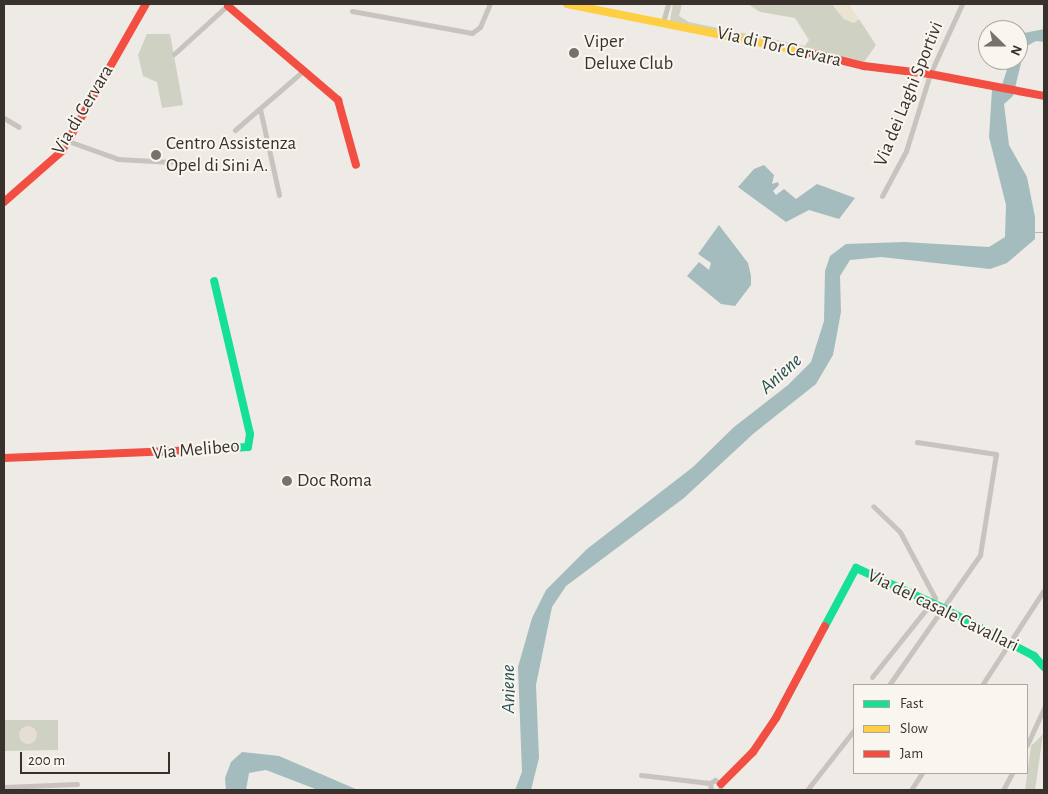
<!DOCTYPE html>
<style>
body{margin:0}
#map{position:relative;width:1048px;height:794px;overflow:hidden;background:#eeeae6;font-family:"Alegreya Sans",sans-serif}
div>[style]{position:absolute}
.green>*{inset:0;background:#cfd2c2}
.sand>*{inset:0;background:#ebe2d0}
.plaza>*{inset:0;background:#e6ded5}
.round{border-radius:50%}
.water>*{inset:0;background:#a4bcbd}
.stream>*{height:1px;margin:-0.5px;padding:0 0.5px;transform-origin:0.5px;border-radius:0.5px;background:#a4bcbd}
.street>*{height:5px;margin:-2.5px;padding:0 2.5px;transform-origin:2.5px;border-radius:2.5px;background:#c8c3be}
.fast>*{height:8px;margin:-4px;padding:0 4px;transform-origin:4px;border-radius:4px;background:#16e098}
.slow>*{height:8px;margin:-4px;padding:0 4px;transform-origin:4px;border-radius:4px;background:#ffcf43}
.jam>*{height:8px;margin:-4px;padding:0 4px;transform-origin:4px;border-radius:4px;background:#f24e42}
.dots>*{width:14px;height:14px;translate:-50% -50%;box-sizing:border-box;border:2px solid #f9f5ef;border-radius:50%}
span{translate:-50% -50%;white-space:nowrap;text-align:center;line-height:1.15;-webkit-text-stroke:4px #f9f5ef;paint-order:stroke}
.poi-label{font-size:19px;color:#38312c}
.left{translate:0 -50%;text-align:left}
.street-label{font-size:19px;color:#38312c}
.water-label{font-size:20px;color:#265156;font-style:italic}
.frame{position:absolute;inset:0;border:5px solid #38312c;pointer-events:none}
.legend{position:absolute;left:853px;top:684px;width:175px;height:90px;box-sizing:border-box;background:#f9f5ef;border:1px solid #aca7a1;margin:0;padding:6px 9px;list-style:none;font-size:15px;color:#38312c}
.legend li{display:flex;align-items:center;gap:10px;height:25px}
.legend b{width:25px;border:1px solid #aca7a1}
.north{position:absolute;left:978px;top:20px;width:50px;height:50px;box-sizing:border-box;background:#f9f5ef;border:1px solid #aca7a1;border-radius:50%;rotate:112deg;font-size:14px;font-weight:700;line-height:20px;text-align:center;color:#38312c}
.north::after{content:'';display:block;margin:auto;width:18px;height:22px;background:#78726d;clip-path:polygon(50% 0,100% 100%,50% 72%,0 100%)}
.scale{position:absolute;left:20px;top:752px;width:150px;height:22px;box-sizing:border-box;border:2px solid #38312c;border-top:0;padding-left:6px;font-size:15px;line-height:18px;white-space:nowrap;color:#38312c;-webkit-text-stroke:4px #f9f5ef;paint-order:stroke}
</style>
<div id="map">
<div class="green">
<i style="clip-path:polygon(673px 4px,682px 4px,679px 16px,689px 22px,805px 46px,809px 40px,795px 18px,760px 12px,748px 4px,832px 4px,844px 19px,854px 23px,859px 19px,876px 45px,864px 62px,670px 21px)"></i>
<i style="clip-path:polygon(147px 34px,170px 34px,183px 105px,162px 108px,157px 82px,143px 76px,138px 55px)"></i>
<i style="clip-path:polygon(4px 720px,58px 720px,58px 750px,4px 751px)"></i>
<i style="clip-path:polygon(1043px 734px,1035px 790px,1025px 790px,1031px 746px)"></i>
</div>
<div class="sand">
<i style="clip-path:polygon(832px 4px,849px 4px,859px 19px,854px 23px,844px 19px)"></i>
</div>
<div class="plaza">
<i class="round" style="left:19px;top:726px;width:18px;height:18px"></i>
</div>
<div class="water">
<i style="clip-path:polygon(1044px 29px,1044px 42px,1036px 41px,1025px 47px,1013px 96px,1004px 104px,1009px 145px,1027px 177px,1035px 217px,1035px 239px,1007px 263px,990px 269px,881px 257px,850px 260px,840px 276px,841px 312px,833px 355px,816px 384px,753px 434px,684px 498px,566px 586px,552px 607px,536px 685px,539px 758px,531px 790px,515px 790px,522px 772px,518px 667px,532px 618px,546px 590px,587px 549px,693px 467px,734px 427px,788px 385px,811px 362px,824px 321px,825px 271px,830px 256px,846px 244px,904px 242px,989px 247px,1005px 237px,1006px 205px,989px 137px,992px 90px,1002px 85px,1010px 60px,1018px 60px,1019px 34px)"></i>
<i style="clip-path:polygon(764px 165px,774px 175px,772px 184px,778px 182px,779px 185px,773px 191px,776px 195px,784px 189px,796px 199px,817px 184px,855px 198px,839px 219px,809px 210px,786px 222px,738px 187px,754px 169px)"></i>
<i style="clip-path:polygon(719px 225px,748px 263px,751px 276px,751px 285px,735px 306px,721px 304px,687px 276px,699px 262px,709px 270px,711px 263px,698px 254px)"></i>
<i style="clip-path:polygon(242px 752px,279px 756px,358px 790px,318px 790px,266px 770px,249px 773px,246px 790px,226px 790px,225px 778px,231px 762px)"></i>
</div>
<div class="stream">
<i style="left:1035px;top:232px;width:9px"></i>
</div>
<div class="street">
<i style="left:352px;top:11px;width:122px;rotate:10.4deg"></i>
<i style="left:472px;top:33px;width:10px;rotate:-37deg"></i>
<i style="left:480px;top:27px;width:25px;rotate:-67deg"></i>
<i style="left:663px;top:22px;width:19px;rotate:-74deg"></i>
<i style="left:174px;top:54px;width:74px;rotate:-42.3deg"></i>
<i style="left:260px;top:109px;width:88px;rotate:77.5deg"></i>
<i style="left:4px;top:118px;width:17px;rotate:31deg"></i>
<i style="left:235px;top:130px;width:91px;rotate:-41deg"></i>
<i style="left:68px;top:141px;width:53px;rotate:19.8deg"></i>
<i style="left:118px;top:159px;width:53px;rotate:3.2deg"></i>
<i style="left:882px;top:196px;width:51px;rotate:-61.9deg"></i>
<i style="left:906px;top:151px;width:81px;rotate:-72.7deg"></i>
<i style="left:930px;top:74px;width:77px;rotate:-65.4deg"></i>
<i style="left:872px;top:677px;width:101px;rotate:-51.4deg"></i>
<i style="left:935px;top:598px;width:75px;rotate:-117.9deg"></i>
<i style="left:900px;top:532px;width:37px;rotate:-136deg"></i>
<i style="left:889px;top:685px;width:159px;rotate:-55deg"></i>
<i style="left:980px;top:555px;width:102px;rotate:-81deg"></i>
<i style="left:996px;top:454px;width:80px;rotate:-171.4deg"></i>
<i style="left:982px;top:685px;width:113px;rotate:-56.9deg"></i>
<i style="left:1027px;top:745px;width:41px;rotate:-65.3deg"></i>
<i style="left:641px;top:775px;width:69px;rotate:6.6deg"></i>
<i style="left:4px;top:787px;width:73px;rotate:-2.4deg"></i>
<i style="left:711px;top:790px;width:7px;rotate:-98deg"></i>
<i style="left:710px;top:783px;width:6px;rotate:-31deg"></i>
<i style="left:715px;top:780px;width:7px;rotate:34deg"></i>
<i style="left:721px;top:784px;width:6px;rotate:99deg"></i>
<i style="left:807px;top:790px;width:76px;rotate:-51.9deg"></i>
<i style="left:911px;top:790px;width:20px;rotate:-57deg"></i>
<i style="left:1003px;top:790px;width:19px;rotate:-62deg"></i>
</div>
<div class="fast">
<i style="left:197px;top:450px;width:51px;rotate:-3.4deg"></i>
<i style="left:248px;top:447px;width:13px;rotate:-81deg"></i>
<i style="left:250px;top:434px;width:157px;rotate:-103.2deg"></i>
<i style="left:825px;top:626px;width:66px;rotate:-61.9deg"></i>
<i style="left:856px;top:568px;width:98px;rotate:24.7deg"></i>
<i style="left:945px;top:609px;width:101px;rotate:27.8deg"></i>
<i style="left:1034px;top:656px;width:15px;rotate:48deg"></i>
</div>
<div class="slow">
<i style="left:567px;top:4px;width:245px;rotate:11.3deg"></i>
</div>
<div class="jam">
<i style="left:228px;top:6px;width:145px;rotate:40.5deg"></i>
<i style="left:338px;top:100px;width:67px;rotate:74.5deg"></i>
<i style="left:807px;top:52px;width:59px;rotate:13.8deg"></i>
<i style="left:864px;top:66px;width:66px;rotate:6.9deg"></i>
<i style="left:930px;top:74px;width:116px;rotate:10.9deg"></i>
<i style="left:4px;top:202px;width:77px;rotate:-41.3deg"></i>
<i style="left:62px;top:151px;width:169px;rotate:-60.3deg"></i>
<i style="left:4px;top:458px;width:193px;rotate:-2.4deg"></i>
<i style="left:721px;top:784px;width:45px;rotate:-45deg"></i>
<i style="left:753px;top:752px;width:41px;rotate:-55.9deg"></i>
<i style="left:776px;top:718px;width:104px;rotate:-62deg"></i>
</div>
<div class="dots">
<i style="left:574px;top:53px;background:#78726d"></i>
<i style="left:156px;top:155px;background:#78726d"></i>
<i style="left:287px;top:481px;background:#78726d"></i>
</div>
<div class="poi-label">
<span class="left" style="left:584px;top:53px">Viper<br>Deluxe Club</span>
<span class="left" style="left:166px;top:155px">Centro Assistenza<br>Opel di Sini A.</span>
<span class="left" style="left:297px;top:481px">Doc Roma</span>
</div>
<div class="street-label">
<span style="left:779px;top:47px;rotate:13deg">Via di Tor Cervara</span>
<span style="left:909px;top:94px;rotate:-68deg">Via dei Laghi Sportivi</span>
<span style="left:83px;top:110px;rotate:-59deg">Via di Cervara</span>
<span style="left:196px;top:450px;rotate:-5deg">Via Melibeo</span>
<span style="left:943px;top:611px;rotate:26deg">Via del casale Cavallari</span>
</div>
<div class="water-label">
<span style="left:781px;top:374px;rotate:-42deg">Aniene</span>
<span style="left:508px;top:689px;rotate:-90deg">Aniene</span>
</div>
<div class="frame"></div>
<ul class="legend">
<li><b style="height:6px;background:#16e098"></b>Fast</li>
<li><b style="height:6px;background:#ffcf43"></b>Slow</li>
<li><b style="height:6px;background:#f24e42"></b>Jam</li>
</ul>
<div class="north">N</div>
<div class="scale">200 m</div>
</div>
